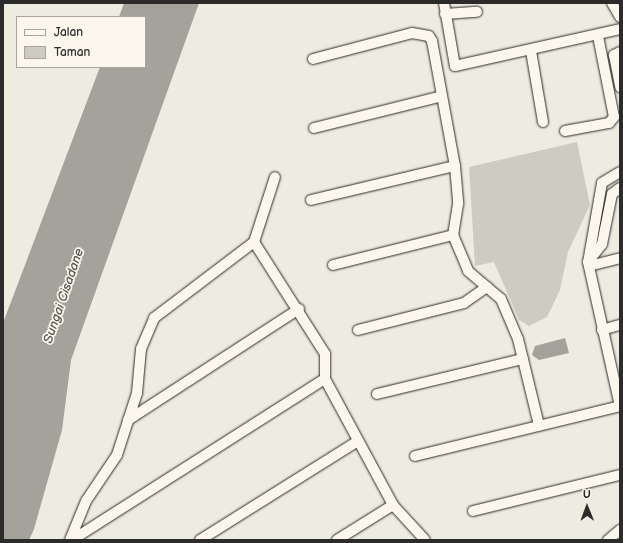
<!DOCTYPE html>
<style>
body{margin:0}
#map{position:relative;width:623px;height:543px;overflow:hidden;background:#eeebe0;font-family:"Balsamiq Sans",sans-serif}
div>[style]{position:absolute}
.green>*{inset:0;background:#cecbc2}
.water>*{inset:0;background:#a4a29a}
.roads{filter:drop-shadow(0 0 1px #2b2b2b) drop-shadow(0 0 1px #2b2b2b)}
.street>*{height:10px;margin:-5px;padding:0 5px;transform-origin:5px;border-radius:5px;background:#fbf7ec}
span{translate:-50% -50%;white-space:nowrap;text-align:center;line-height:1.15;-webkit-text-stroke:3.5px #fbf7ec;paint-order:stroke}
.water-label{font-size:13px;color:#555552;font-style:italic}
.frame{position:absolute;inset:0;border:4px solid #2b2b2b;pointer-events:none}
.legend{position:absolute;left:16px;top:16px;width:130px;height:52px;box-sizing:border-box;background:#fbf7ec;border:1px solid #a8a59f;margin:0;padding:5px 7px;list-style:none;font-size:12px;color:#2b2b2b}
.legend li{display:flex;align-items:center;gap:8px;height:20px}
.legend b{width:20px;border:1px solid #a8a59f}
.north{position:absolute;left:567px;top:487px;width:40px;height:40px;-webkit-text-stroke:3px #fbf7ec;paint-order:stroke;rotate:359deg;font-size:11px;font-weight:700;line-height:16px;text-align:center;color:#2b2b2b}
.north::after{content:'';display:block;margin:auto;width:14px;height:18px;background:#2b2b2b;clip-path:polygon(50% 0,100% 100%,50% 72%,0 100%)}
</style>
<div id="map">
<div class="green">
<i style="clip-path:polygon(577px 142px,590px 205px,568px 252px,560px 290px,547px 317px,529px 326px,519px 320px,494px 262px,475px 266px,469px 167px)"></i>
</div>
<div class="water">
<i style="clip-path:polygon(124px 3px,199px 3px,71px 360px,62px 430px,34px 529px,29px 540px,3px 540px,3px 323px,100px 67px,145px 67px,145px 17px,119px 17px)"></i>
<i style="clip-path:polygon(565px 338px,569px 353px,539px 360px,532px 355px,535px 346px)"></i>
</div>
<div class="roads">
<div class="street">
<i style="left:444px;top:3px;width:64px;rotate:80.1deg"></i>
<i style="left:455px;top:66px;width:169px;rotate:-12.6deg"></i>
<i style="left:612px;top:3px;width:16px;rotate:60deg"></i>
<i style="left:445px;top:14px;width:32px;rotate:-4deg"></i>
<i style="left:531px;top:51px;width:72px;rotate:80.4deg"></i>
<i style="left:620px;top:52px;width:7px;rotate:153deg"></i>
<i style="left:614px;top:55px;width:33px;rotate:79deg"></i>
<i style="left:313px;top:59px;width:102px;rotate:-14.7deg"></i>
<i style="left:412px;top:33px;width:17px;rotate:10deg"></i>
<i style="left:429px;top:36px;width:6px;rotate:59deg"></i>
<i style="left:432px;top:41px;width:127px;rotate:79.6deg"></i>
<i style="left:455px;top:166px;width:38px;rotate:85deg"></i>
<i style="left:458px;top:204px;width:31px;rotate:99deg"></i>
<i style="left:453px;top:235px;width:39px;rotate:67deg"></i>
<i style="left:468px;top:271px;width:43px;rotate:40.3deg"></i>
<i style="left:501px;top:299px;width:43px;rotate:67deg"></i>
<i style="left:518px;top:339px;width:89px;rotate:76.3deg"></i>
<i style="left:314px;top:128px;width:132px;rotate:-14deg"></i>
<i style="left:565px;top:131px;width:45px;rotate:-10.3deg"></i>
<i style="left:609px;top:123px;width:8px;rotate:-50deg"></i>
<i style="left:614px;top:117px;width:83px;rotate:-101.2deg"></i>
<i style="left:620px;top:172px;width:21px;rotate:149deg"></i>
<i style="left:602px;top:183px;width:80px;rotate:100deg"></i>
<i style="left:588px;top:262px;width:148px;rotate:77.5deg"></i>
<i style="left:311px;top:200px;width:148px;rotate:-13.3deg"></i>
<i style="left:254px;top:242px;width:68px;rotate:-72.1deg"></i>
<i style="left:588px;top:262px;width:23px;rotate:-52deg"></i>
<i style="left:602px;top:244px;width:51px;rotate:-78.7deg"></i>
<i style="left:612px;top:194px;width:10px;rotate:-37deg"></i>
<i style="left:333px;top:265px;width:124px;rotate:-14deg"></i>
<i style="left:589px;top:266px;width:32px;rotate:-14deg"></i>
<i style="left:358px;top:330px;width:109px;rotate:-14.3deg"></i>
<i style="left:464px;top:303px;width:28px;rotate:-35deg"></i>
<i style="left:602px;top:330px;width:19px;rotate:-16deg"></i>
<i style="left:377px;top:394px;width:150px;rotate:-13.5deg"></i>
<i style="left:128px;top:420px;width:204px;rotate:-33deg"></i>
<i style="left:415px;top:456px;width:211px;rotate:-13.7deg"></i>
<i style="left:473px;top:511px;width:151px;rotate:-13.8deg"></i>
<i style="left:70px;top:540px;width:42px;rotate:-67.7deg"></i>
<i style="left:86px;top:501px;width:55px;rotate:-56deg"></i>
<i style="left:117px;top:455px;width:65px;rotate:-72.1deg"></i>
<i style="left:137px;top:393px;width:44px;rotate:-84.8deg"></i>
<i style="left:141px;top:349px;width:34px;rotate:-67deg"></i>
<i style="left:154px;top:318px;width:126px;rotate:-37.2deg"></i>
<i style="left:254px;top:242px;width:133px;rotate:57.6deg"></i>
<i style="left:325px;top:354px;width:25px;rotate:90deg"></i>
<i style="left:325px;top:379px;width:143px;rotate:61.6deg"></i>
<i style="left:393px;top:505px;width:47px;rotate:47.6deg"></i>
<i style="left:72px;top:540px;width:300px;rotate:-32.5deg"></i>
<i style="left:200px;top:540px;width:186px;rotate:-32.1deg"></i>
<i style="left:337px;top:540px;width:66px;rotate:-32deg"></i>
<i style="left:608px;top:540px;width:16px;rotate:-40deg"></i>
</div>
</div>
<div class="water-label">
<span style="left:64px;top:296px;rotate:-71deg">Sungai Cisadane</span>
</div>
<div class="frame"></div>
<ul class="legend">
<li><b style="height:5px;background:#fbf7ec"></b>Jalan</li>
<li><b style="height:11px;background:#cecbc2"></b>Taman</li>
</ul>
<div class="north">U</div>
</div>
